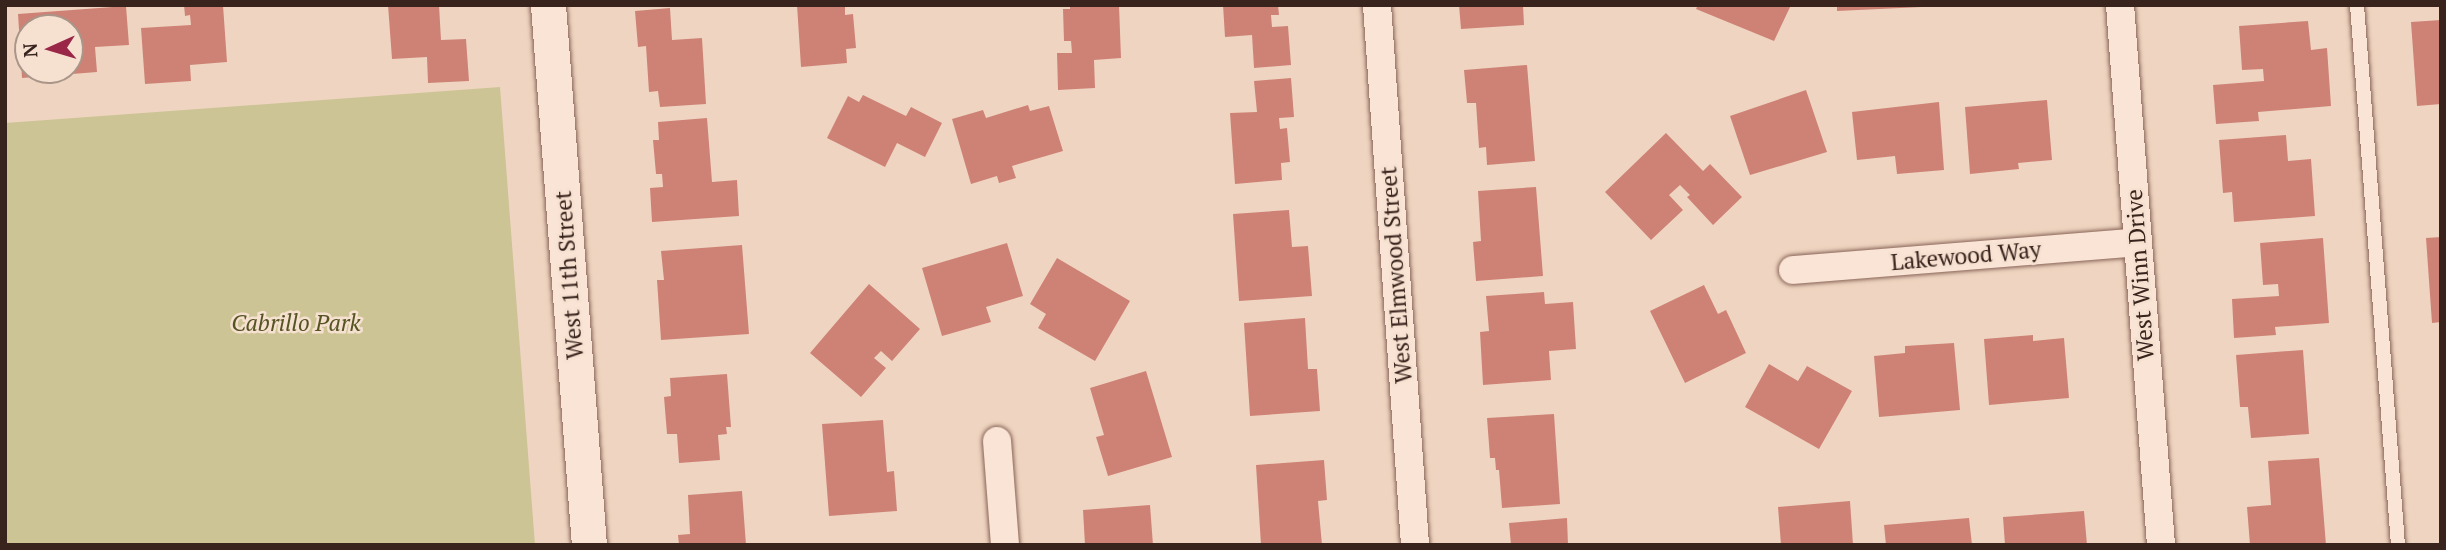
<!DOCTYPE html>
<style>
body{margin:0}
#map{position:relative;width:2446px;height:550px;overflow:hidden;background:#efd5c1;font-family:"PT Serif",serif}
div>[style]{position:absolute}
.green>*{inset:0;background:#cdc495}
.building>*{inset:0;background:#ce8276}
.roads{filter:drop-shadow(0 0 2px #896558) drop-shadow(0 0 2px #896558)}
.service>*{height:14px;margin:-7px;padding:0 7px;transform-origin:7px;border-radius:7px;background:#fae4d5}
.minor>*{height:28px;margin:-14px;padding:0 14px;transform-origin:14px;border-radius:14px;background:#fae4d5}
.tertiary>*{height:35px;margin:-17.5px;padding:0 17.5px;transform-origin:17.5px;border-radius:17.5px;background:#fae4d5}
span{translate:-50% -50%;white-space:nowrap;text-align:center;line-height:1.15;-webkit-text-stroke:5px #f6e1d1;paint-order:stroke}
.street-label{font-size:23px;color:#38231d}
.park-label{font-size:23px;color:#555423;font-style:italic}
.frame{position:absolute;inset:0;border:7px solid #38231d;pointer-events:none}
.north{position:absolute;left:14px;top:14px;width:70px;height:70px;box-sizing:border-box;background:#f6e1d1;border:2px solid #aa9589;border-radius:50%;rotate:266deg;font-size:19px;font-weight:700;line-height:28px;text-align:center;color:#38231d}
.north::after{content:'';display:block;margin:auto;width:24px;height:32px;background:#9a2748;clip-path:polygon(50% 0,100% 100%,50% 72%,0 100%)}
</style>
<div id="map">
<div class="green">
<i style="clip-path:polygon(500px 87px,535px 545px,5px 545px,5px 123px)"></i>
</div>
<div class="building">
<i style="clip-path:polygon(184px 5px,223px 5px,227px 62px,190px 65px,191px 81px,145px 84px,141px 28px,191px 25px,190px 15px,185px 16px)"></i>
<i style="clip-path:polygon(388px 5px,439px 5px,441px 40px,466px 39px,469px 81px,428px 83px,427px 57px,392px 59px)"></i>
<i style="clip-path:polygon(797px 5px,845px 5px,845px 15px,853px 14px,856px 48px,846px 49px,847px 63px,801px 67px)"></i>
<i style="clip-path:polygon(1070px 5px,1119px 5px,1121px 58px,1094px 60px,1095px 88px,1058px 90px,1057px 53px,1072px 53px,1071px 41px,1064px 41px,1063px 9px,1070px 9px)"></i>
<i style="clip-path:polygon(1223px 5px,1278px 5px,1279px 15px,1271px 15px,1272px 27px,1288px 26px,1291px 65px,1254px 68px,1252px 35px,1225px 37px)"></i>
<i style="clip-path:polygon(1459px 5px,1523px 5px,1524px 25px,1461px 29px)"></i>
<i style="clip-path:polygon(1698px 5px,1791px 5px,1774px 41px,1696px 9px)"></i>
<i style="clip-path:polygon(1837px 5px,1922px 5px,1922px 7px,1837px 11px)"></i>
<i style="clip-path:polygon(evenodd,126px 6px,129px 45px,95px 47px,97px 72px,22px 78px,18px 14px,126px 6px,28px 28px,70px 28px,70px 70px,28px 70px,28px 28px)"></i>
<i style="clip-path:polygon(670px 8px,672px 40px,702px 38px,706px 104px,660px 107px,658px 91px,649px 92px,646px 46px,638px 47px,635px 11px)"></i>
<i style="clip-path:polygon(2441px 20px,2441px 104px,2417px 106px,2411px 22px)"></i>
<i style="clip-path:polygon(2308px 21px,2311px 50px,2327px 48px,2331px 106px,2258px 112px,2259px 121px,2216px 124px,2213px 85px,2264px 81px,2263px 69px,2242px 70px,2239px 26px)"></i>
<i style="clip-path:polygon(1527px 65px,1535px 161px,1487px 165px,1486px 147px,1479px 148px,1476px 103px,1467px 103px,1464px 70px)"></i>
<i style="clip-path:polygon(1291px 78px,1294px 117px,1279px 118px,1280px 129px,1287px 128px,1290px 162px,1281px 163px,1282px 180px,1235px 184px,1230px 113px,1257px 112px,1254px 81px)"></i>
<i style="clip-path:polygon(1806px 90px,1827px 152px,1750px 175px,1730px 116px)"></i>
<i style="clip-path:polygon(863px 95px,906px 116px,911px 107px,942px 123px,925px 157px,897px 143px,885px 167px,827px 138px,848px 96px,859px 102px)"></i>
<i style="clip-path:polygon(2047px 100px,2052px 160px,2018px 163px,2019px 169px,1970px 174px,1965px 107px)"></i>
<i style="clip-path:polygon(1939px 102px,1944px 170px,1897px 174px,1895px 156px,1857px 160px,1852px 112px)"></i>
<i style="clip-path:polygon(1028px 105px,1030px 111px,1049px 106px,1063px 151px,1012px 166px,1016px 178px,999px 183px,997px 176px,971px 184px,952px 119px,983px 110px,986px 118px)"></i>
<i style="clip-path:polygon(707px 118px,712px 182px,737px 180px,739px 216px,652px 222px,650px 188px,663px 187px,662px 174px,656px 174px,653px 140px,659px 140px,658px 122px)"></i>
<i style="clip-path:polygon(1666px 133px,1703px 171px,1710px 164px,1742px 197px,1713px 225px,1687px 197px,1690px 195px,1680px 185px,1669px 195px,1683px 210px,1651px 240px,1605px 192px)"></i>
<i style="clip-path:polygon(2286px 135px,2288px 161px,2311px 159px,2315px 216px,2234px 222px,2232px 192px,2223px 193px,2219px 140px)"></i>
<i style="clip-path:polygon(1536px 187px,1543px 276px,1476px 281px,1473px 242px,1481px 241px,1478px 191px)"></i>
<i style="clip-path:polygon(1289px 210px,1292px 247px,1308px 246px,1312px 296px,1239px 301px,1233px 214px)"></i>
<i style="clip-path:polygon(2441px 237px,2441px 322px,2432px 323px,2426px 238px)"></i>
<i style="clip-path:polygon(2323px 238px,2329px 323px,2275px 327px,2276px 335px,2234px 338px,2232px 299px,2279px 296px,2278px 284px,2263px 285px,2260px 243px)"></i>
<i style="clip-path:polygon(1007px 243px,1023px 296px,986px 307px,991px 322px,942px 336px,922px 268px)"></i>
<i style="clip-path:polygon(742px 245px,749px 334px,661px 340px,657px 280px,664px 280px,661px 251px)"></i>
<i style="clip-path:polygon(1057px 258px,1130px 301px,1095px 361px,1038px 328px,1046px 314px,1030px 304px)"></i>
<i style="clip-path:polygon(869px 284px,920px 329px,892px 361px,881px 351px,874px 358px,886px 368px,861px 397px,810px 353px)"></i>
<i style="clip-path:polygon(1704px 285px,1718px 314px,1726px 310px,1746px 353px,1685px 383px,1650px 311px)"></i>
<i style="clip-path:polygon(1544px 292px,1545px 304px,1573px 302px,1576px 349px,1549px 351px,1551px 380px,1483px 385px,1480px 332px,1489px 331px,1486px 296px)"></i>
<i style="clip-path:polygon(1305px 318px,1308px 369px,1317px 369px,1320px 411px,1250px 416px,1244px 323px)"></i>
<i style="clip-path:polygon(2033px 335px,2033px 341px,2064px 338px,2069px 398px,1989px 405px,1984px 339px)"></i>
<i style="clip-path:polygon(1954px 343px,1960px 410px,1879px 417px,1874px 356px,1905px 353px,1905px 346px)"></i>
<i style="clip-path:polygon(2303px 350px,2309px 434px,2251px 438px,2248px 407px,2240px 407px,2236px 355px)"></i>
<i style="clip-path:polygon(1769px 364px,1798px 381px,1807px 366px,1852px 391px,1819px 449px,1745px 407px)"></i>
<i style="clip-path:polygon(1146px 371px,1172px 457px,1108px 476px,1096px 437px,1104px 435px,1090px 388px)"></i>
<i style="clip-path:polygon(727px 374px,731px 427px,726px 427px,727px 434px,718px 435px,720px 460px,679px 463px,677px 434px,667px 434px,664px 397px,671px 396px,670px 378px)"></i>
<i style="clip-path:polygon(1554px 414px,1560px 504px,1502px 508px,1499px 470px,1496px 470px,1495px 458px,1490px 458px,1487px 418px)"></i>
<i style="clip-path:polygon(883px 420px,887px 472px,894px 471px,897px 511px,829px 516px,822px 424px)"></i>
<i style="clip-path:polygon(2319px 458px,2326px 545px,2250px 545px,2247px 507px,2271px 505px,2268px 461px)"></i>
<i style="clip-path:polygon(1324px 460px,1327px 500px,1318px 501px,1322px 545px,1261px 545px,1256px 465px)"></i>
<i style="clip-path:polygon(742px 491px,746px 545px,679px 545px,678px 535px,690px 534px,688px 495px)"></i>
<i style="clip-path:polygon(1850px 501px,1853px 545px,1781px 545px,1778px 507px)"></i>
<i style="clip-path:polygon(1150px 505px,1153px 545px,1085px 545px,1083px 510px)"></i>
<i style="clip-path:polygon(2084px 511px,2087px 545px,2005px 545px,2003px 517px)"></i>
<i style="clip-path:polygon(1567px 518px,1568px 545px,1511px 545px,1509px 523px)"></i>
<i style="clip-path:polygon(1969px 518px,1972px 545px,1886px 545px,1884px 525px)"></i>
</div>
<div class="roads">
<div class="service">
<i style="left:2357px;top:5px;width:542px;rotate:85.66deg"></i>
</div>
<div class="minor">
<i style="left:1377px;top:5px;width:541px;rotate:85.97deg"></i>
<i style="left:2120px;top:5px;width:542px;rotate:85.66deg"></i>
<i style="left:1793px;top:270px;width:346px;rotate:-4.6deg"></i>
<i style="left:997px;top:441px;width:104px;rotate:85.6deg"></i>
</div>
<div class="tertiary">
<i style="left:548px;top:5px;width:542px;rotate:85.66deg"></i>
</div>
</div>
<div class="street-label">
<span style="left:1966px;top:256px;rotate:-5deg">Lakewood Way</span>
<span style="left:569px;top:275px;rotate:-94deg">West 11th Street</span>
<span style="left:1396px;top:275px;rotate:-94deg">West Elmwood Street</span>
<span style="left:2140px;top:275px;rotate:-94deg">West Winn Drive</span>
</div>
<div class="park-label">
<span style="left:296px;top:323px">Cabrillo Park</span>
</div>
<div class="frame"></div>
<div class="north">N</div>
</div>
